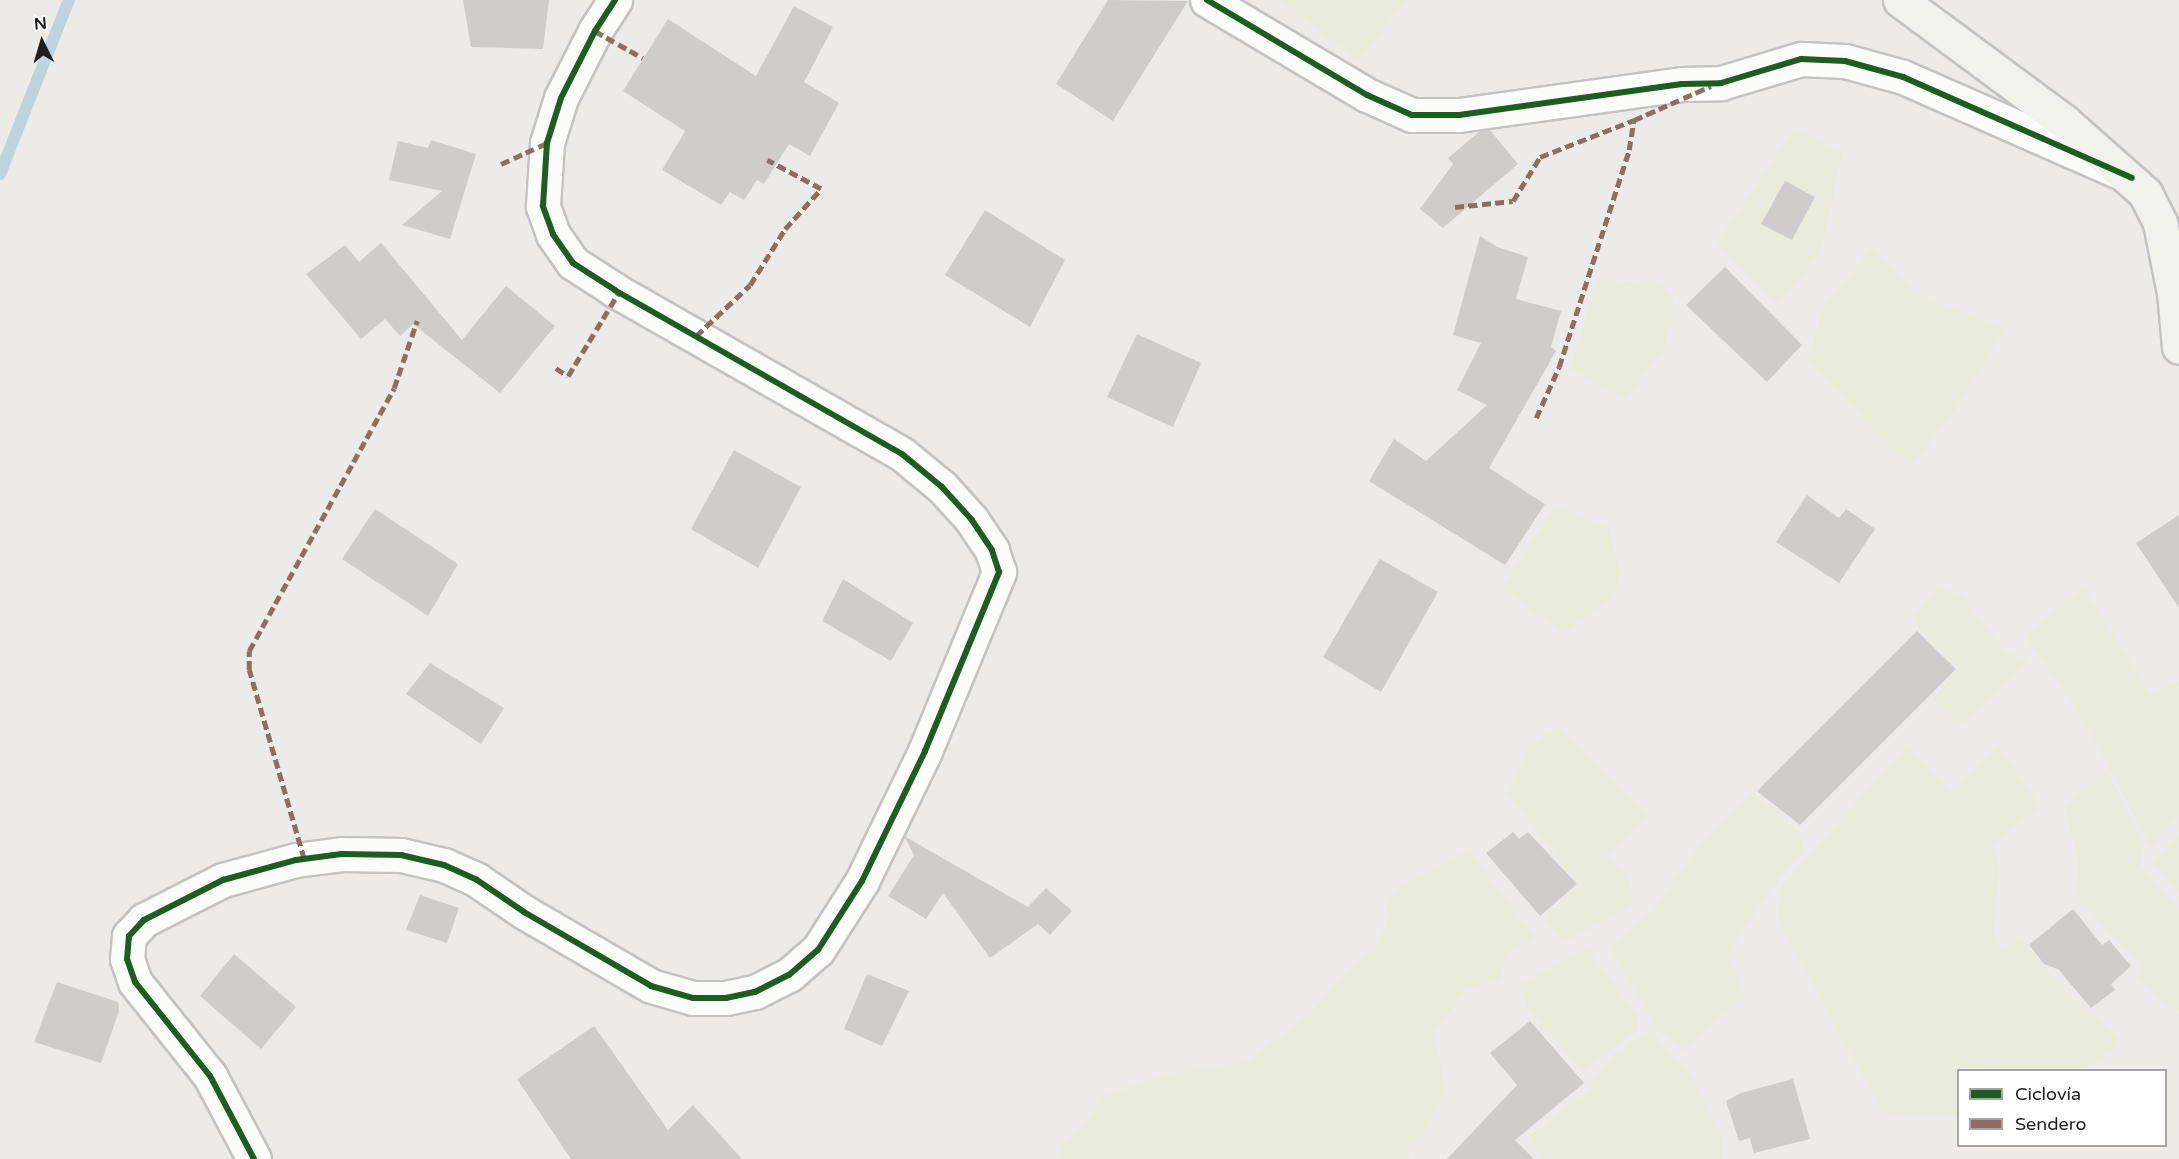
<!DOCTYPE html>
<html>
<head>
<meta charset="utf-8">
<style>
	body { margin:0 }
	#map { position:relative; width:2179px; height:1159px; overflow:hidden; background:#ecebe7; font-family:"Varela Round",sans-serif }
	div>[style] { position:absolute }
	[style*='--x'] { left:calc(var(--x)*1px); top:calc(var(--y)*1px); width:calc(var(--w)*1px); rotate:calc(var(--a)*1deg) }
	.farmland>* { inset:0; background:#e9ebdc }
	.stream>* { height:12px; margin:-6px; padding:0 6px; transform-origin:6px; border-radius:6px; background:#bed4dc }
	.building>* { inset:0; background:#cfcdca }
	.roads { filter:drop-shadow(2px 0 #c3c3c1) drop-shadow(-2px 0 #c3c3c1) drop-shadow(0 2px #c3c3c1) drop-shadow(0 -2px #c3c3c1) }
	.minor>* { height:33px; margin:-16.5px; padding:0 16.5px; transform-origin:16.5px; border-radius:16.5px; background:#fcfcfb }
	.secondary>* { height:33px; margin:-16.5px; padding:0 16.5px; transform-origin:16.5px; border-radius:16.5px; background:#f1f2eb }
	.quiet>* { height:4.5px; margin-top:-2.25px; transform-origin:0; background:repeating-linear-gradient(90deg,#8d6e63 0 9px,transparent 0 13.5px) }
	.cycleway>* { height:6px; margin:-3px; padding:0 3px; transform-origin:3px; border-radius:3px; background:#1b5e20 }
	span { translate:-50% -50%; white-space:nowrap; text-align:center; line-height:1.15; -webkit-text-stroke:4.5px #fff; paint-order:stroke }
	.legend { position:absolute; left:1957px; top:1069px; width:210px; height:78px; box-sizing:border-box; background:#fff; border:2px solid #a5a5a5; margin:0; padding:8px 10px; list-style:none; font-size:18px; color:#1e1e1e }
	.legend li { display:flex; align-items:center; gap:12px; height:30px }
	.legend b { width:30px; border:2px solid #a5a5a5 }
	.north { position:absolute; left:12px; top:12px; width:60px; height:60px; -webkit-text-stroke:4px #fff; paint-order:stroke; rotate:355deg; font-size:16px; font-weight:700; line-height:24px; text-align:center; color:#1e1e1e }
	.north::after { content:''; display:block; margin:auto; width:21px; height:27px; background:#1e1e1e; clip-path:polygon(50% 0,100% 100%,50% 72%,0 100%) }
</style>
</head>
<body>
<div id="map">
	<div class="farmland">
		<div style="clip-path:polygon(1281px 0,1407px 0,1358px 61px)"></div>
		<div style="clip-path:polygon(1796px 128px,1842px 154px,1821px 252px,1778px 305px,1717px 243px)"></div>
		<div style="clip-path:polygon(1873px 249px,1925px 306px,1933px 301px,2005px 329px,1956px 408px,1911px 467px,1807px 361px,1825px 304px)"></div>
		<div style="clip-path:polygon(1597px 278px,1621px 283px,1651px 280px,1662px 284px,1673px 297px,1672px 321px,1664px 348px,1625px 400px,1571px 369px)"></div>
		<div style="clip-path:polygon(1556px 505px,1608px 528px,1621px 573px,1611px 599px,1562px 633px,1503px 587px)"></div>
		<div style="clip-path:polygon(1939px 587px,1963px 597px,2005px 651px,2028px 662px,1988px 703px,1961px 724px,1934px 699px,1959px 668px,1918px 627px,1914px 616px)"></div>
		<div style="clip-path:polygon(2084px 588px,2151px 694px,2179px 682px,2179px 815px,2151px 846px,2077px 709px,2025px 636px)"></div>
		<div style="clip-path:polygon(1559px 727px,1649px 814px,1605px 856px,1626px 875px,1634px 896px,1627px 909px,1563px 942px,1545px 917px,1580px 887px,1508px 793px,1529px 747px)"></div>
		<div style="clip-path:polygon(1908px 745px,1953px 795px,1999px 747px,2040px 806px,1991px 845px,1999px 860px,1999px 876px,1993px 935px,2002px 950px,2022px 938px,2044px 968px,2089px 1014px,2119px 1037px,2114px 1050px,2085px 1070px,1958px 1070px,1958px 1117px,1891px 1115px,1882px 1111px,1777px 919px,1781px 887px)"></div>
		<div style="clip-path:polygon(2107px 770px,2144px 846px,2140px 865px,2179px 912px,2179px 1010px,2165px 1007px,2140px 977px,2140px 964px,2076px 895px,2079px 862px,2065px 809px)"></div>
		<div style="clip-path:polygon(1753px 792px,1799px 833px,1804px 851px,1770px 890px,1727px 956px,1746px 995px,1684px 1051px,1658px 1030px,1610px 948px,1651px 913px,1697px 849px)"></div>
		<div style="clip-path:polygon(2179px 835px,2179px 892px,2154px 862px)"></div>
		<div style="clip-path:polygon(1468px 851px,1535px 937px,1509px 952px,1499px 980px,1467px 989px,1434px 1031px,1445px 1090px,1427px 1128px,1408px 1148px,1409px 1159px,1056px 1159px,1064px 1142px,1083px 1128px,1105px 1096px,1165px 1075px,1249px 1061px,1311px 1014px,1341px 977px,1376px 949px,1389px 917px,1385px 900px,1397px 888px)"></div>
		<div style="clip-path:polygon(1587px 948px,1636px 1014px,1639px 1029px,1582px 1073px,1528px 1008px,1520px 985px)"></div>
		<div style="clip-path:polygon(1650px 1030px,1693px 1077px,1723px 1140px,1723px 1159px,1542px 1159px,1530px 1136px,1587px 1092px,1615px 1053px)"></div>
	</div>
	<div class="stream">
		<div style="--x:0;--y:174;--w:187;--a:-68.4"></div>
	</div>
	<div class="building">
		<div style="clip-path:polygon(463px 0,549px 0,543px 49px,471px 47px)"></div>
		<div style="clip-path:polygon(1108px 0,1188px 1px,1113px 121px,1056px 84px)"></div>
		<div style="clip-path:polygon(794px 6px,833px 27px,804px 82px,839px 103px,810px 156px,789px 144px,764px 184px,757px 180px,744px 200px,730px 192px,721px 205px,662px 170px,685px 131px,623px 91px,668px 19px,756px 76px)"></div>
		<div style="clip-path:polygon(1490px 130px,1518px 164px,1443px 228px,1420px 209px,1453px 164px,1448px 158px,1480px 131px)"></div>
		<div style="clip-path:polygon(431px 140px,476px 154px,450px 239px,402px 225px,442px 191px,389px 180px,398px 141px,428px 148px)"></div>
		<div style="clip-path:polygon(1785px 181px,1815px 197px,1792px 240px,1761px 224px)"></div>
		<div style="clip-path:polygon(985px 210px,1065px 260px,1030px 327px,945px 275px)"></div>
		<div style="clip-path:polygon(1480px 236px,1497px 247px,1528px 257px,1516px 299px,1561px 311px,1551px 347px,1556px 351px,1489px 468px,1545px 504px,1505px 565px,1369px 481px,1394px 439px,1426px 461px,1487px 405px,1457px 390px,1481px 343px,1453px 335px)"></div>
		<div style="clip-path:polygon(381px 243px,462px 340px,506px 286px,555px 326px,500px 393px,413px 324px,400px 336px,385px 319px,361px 339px,306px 274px,345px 245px,359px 262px)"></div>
		<div style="clip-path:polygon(1725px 267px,1802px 345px,1767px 382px,1686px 305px)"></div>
		<div style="clip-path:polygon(1137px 334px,1201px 363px,1173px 427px,1107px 397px)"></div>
		<div style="clip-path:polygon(734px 450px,801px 487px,758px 568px,691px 529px)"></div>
		<div style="clip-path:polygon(1807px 495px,1839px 518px,1846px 509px,1875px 529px,1839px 583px,1776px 542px)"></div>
		<div style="clip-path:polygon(375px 509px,458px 564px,428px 616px,342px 559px)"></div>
		<div style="clip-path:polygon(2179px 515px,2179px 608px,2136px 543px)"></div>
		<div style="clip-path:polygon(1380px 559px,1438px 592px,1381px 692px,1323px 657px)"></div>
		<div style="clip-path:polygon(843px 579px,913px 623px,891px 661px,822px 621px)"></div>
		<div style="clip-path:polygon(1917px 631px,1956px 669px,1800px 825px,1757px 791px)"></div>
		<div style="clip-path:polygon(430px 663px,504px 708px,481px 744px,406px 694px)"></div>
		<div style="clip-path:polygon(1513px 832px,1519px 839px,1528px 832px,1577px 884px,1540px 916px,1486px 853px)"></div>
		<div style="clip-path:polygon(904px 836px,1028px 907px,1046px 888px,1072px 911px,1050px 935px,1038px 924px,990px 958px,943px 893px,926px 919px,888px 896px,914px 855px)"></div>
		<div style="clip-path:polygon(420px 895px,459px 908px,447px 943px,406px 930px)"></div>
		<div style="clip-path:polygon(2073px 909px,2102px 945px,2109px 940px,2131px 966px,2111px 984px,2115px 990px,2091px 1008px,2058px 969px,2044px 964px,2029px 945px)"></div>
		<div style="clip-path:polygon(234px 954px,296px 1007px,261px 1049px,200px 996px)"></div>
		<div style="clip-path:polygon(867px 974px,909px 991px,882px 1046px,844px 1029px)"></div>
		<div style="clip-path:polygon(57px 982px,118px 1002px,119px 1011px,101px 1063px,34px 1042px)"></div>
		<div style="clip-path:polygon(1530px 1021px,1584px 1083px,1515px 1140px,1534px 1159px,1447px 1159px,1517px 1085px,1490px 1053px)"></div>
		<div style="clip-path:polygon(594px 1026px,668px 1130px,693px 1105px,742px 1159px,571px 1159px,517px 1079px)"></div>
		<div style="clip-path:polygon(1793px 1079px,1810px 1139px,1754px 1153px,1750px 1138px,1739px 1141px,1726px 1101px,1741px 1093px)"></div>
	</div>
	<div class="roads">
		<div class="minor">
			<div style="--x:1207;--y:0;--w:186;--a:30.7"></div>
			<div style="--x:1367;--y:95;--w:49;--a:24"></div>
			<div style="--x:1412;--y:115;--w:47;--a:0"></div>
			<div style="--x:1459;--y:115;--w:225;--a:-7.9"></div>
			<div style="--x:1682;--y:84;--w:39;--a:-1"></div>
			<div style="--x:1721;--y:83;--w:84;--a:-16.7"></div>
			<div style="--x:1801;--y:59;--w:44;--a:2.6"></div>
			<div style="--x:1845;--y:61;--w:60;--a:15.4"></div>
			<div style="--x:1903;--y:77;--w:234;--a:23.7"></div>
			<div style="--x:254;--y:1159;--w:94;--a:-117.9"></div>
			<div style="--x:210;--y:1076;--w:120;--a:-128.6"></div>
			<div style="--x:135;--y:982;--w:24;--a:-109"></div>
			<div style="--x:127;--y:959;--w:23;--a:-85"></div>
			<div style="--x:129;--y:936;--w:22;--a:-47"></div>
			<div style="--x:144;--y:920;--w:89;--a:-26.9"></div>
			<div style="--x:223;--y:880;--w:76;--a:-15.3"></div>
			<div style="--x:296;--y:860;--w:46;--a:-7.4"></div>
			<div style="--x:342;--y:854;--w:59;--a:1"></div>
			<div style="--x:401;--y:855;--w:44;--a:13.1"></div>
			<div style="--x:444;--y:865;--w:36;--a:24"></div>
			<div style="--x:477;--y:880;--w:57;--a:34.2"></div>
			<div style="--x:524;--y:912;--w:147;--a:30.2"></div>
			<div style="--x:651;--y:986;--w:44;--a:15.9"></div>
			<div style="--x:693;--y:998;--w:33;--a:0"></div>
			<div style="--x:726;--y:998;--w:30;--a:-12"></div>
			<div style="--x:755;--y:992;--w:38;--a:-27"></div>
			<div style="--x:789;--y:975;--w:38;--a:-41"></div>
			<div style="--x:818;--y:950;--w:82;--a:-57.5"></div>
			<div style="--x:862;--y:881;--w:144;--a:-64.1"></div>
			<div style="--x:925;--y:751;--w:194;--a:-67.5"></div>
			<div style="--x:999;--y:572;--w:23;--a:-108"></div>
			<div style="--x:992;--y:550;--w:36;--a:-124"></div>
			<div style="--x:972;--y:520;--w:45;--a:-132.3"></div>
			<div style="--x:942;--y:487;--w:52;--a:-140.5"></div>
			<div style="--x:902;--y:454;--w:331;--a:-150.3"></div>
			<div style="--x:615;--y:290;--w:50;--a:-147.3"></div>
			<div style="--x:573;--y:263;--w:35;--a:-125"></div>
			<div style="--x:553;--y:234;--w:30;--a:-110"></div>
			<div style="--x:543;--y:206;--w:63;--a:-86.4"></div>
			<div style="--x:547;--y:143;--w:47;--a:-72.7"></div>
			<div style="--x:561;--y:98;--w:75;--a:-63.1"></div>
			<div style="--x:595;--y:31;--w:37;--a:-57"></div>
		</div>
		<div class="secondary">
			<div style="--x:1900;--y:0;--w:207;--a:36.5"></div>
			<div style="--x:2066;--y:123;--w:106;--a:41.5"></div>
			<div style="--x:2145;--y:193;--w:34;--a:63"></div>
			<div style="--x:2160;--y:223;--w:71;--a:78.7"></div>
			<div style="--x:2174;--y:293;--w:54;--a:84.7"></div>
		</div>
	</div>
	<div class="quiet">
		<div style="--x:595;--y:31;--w:55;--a:29.4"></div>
		<div style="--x:501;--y:164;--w:51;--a:-24.5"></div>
		<div style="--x:1455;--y:207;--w:58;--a:-5.9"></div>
		<div style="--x:1513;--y:201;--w:52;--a:-58.5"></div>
		<div style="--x:1540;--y:157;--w:101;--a:-21.5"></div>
		<div style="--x:696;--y:336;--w:74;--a:-43.4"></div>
		<div style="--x:750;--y:285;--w:66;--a:-58"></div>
		<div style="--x:785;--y:229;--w:54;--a:-48"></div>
		<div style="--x:821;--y:189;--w:61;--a:-151.8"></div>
		<div style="--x:556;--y:368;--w:14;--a:34"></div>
		<div style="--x:568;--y:376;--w:98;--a:-58.7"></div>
		<div style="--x:1536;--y:418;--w:56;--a:-65.7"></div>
		<div style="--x:1559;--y:367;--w:228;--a:-72.1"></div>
		<div style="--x:1629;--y:150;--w:30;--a:-81"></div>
		<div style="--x:1634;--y:120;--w:84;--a:-23.8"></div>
		<div style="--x:304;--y:859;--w:197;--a:-106.2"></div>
		<div style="--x:249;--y:670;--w:19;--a:-90"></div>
		<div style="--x:249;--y:651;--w:300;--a:-61.1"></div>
		<div style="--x:394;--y:388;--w:71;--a:-71.1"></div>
	</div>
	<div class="cycleway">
		<div style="--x:1207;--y:0;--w:186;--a:30.7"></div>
		<div style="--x:1367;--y:95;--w:49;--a:24"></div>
		<div style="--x:1412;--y:115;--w:47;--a:0"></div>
		<div style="--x:1459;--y:115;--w:225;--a:-7.9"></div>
		<div style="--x:1682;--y:84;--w:39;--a:-1"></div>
		<div style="--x:1721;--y:83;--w:84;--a:-16.7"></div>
		<div style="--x:1801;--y:59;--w:44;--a:2.6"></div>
		<div style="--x:1845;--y:61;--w:60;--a:15.4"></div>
		<div style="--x:1903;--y:77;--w:250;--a:23.8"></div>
		<div style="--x:254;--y:1159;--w:94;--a:-117.9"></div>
		<div style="--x:210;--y:1076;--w:120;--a:-128.6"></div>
		<div style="--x:135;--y:982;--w:24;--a:-109"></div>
		<div style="--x:127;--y:959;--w:23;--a:-85"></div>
		<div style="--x:129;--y:936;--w:22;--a:-47"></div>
		<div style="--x:144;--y:920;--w:89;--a:-26.9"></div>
		<div style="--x:223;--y:880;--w:76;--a:-15.3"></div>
		<div style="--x:296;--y:860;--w:46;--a:-7.4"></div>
		<div style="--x:342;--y:854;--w:59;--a:1"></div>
		<div style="--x:401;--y:855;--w:44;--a:13.1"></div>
		<div style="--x:444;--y:865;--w:36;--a:24"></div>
		<div style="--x:477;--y:880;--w:57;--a:34.2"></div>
		<div style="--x:524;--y:912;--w:147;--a:30.2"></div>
		<div style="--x:651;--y:986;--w:44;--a:15.9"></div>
		<div style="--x:693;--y:998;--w:33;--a:0"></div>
		<div style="--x:726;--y:998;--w:30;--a:-12"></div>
		<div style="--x:755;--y:992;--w:38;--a:-27"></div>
		<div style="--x:789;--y:975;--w:38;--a:-41"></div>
		<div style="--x:818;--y:950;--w:82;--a:-57.5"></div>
		<div style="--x:862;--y:881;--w:144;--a:-64.1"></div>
		<div style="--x:925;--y:751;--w:194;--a:-67.5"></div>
		<div style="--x:999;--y:572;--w:23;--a:-108"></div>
		<div style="--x:992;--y:550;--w:36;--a:-124"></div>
		<div style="--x:972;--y:520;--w:45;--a:-132.3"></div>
		<div style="--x:942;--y:487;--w:52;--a:-140.5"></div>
		<div style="--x:902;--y:454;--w:331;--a:-150.3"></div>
		<div style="--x:615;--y:290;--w:50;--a:-147.3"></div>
		<div style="--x:573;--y:263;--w:35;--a:-125"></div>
		<div style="--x:553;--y:234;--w:30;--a:-110"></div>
		<div style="--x:543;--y:206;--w:63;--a:-86.4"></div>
		<div style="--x:547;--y:143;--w:47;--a:-72.7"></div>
		<div style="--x:561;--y:98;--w:75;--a:-63.1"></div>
		<div style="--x:595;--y:31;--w:37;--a:-57"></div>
	</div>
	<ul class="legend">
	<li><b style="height:8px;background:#1b5e20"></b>Ciclovía</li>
	<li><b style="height:8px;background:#8d6e63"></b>Sendero</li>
	</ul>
	<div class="north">N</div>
</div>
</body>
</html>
